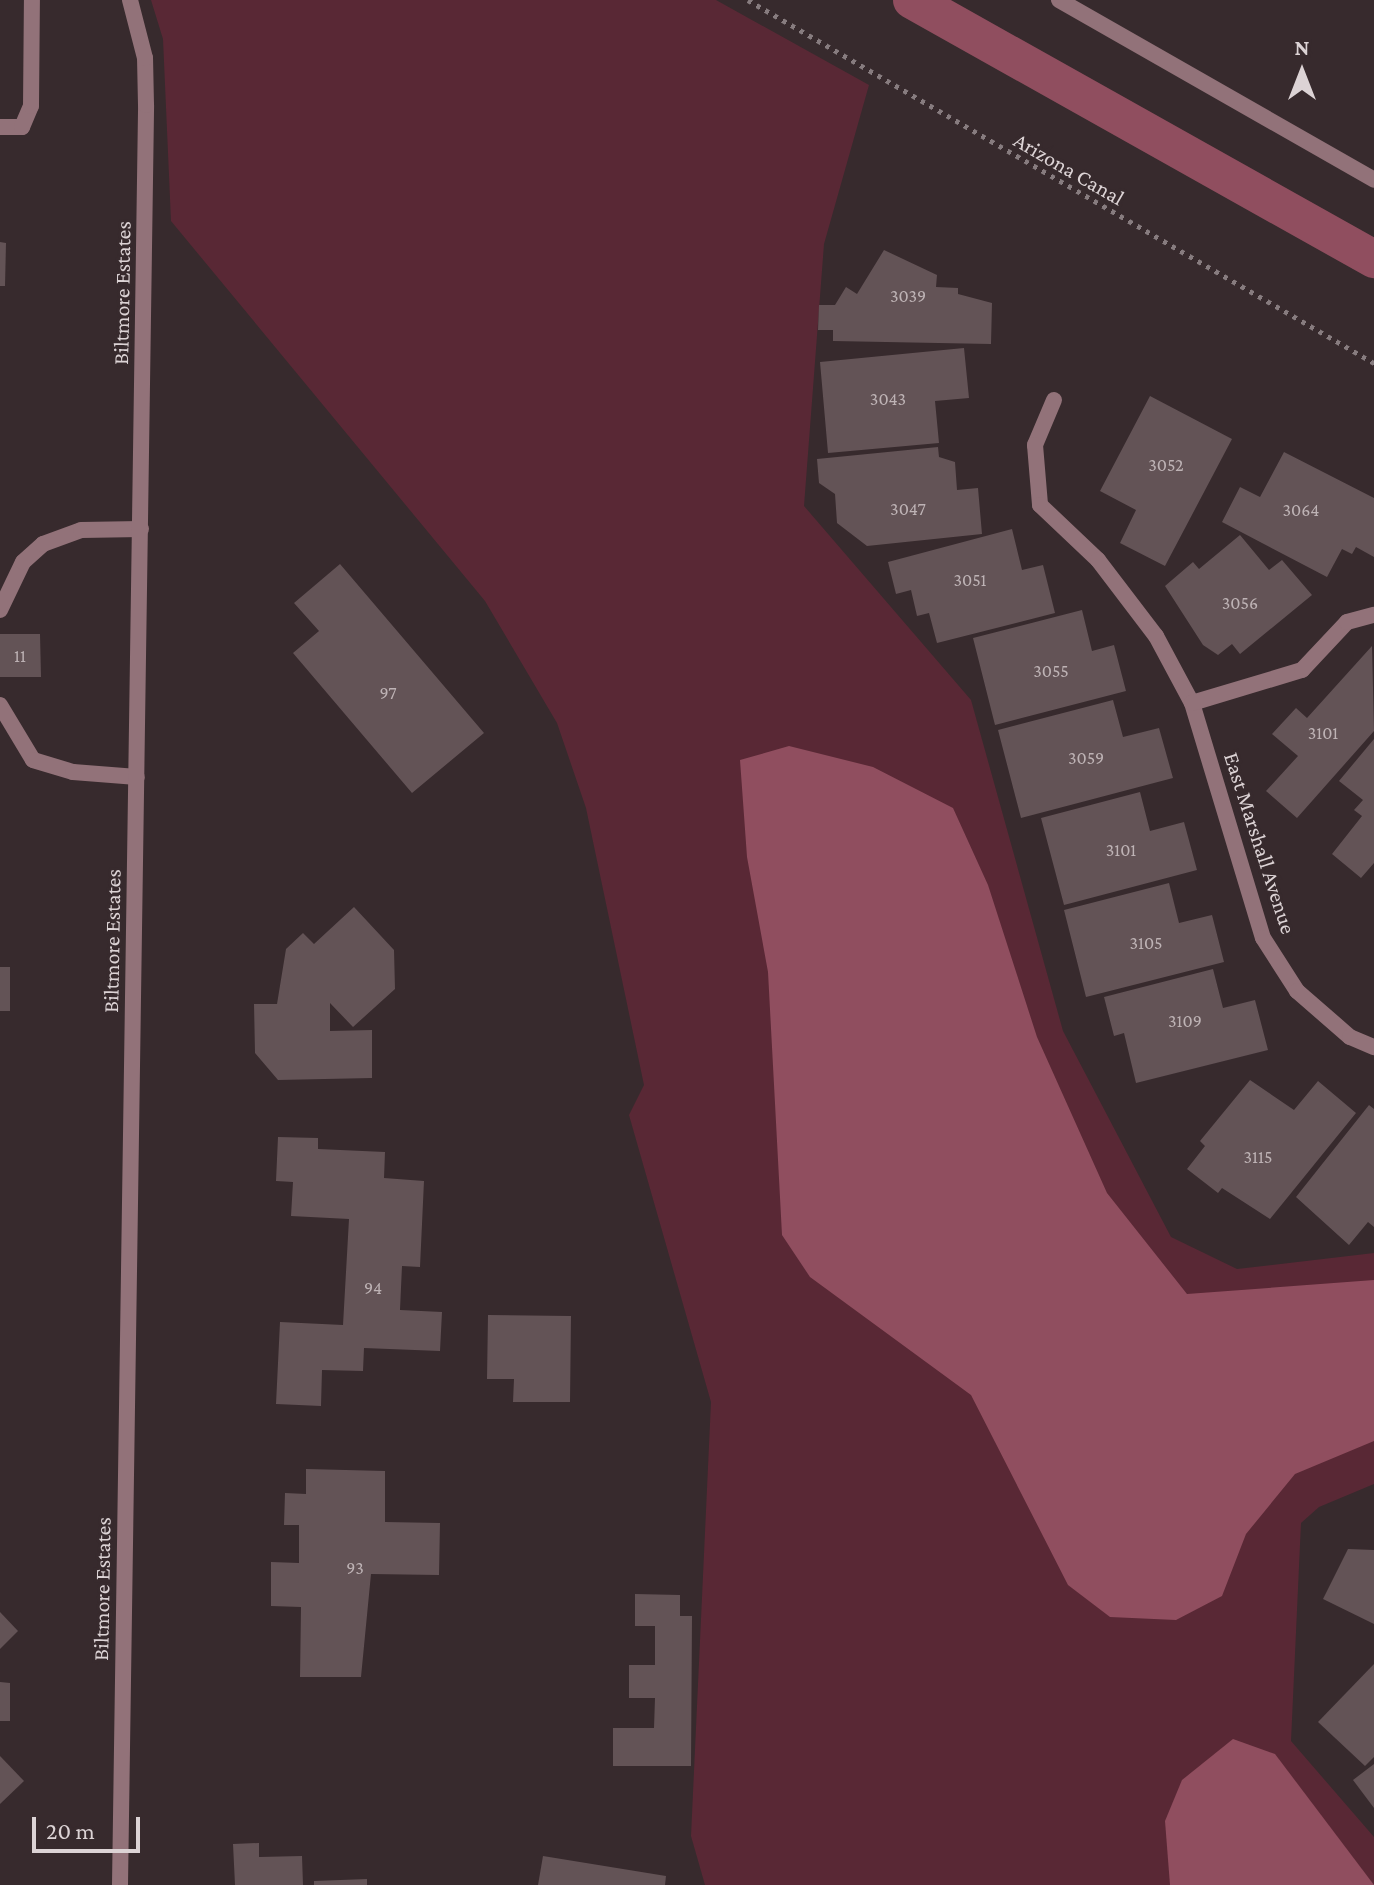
<!DOCTYPE html>
<html>
<head>
<meta charset="utf-8">
<style>
	body { margin:0 }
	#map { position:relative; width:1374px; height:1885px; overflow:hidden; background:#372a2d; font-family:"Crimson Pro",serif }
	div>[style] { position:absolute }
	[style*='--x'] { left:calc(var(--x)*1px); top:calc(var(--y)*1px); width:calc(var(--w)*1px); rotate:calc(var(--a)*1deg) }
	.green>* { inset:0; background:#592835 }
	.water>* { inset:0; background:#904e5f }
	.canal>* { height:38px; margin:-19px; padding:0 19px; transform-origin:19px; border-radius:19px; background:#904e5f }
	.building>* { inset:0; background:#635356 }
	.path>* { height:5px; margin-top:-2.5px; transform-origin:0; background:repeating-linear-gradient(90deg,#877c7f 0 4px,transparent 0 10px) }
	.service>* { height:16px; margin:-8px; padding:0 8px; transform-origin:8px; border-radius:8px; background:#927279 }
	.minor>* { height:16px; margin:-8px; padding:0 8px; transform-origin:8px; border-radius:8px; background:#927279 }
	span { translate:-50% -50%; white-space:nowrap; text-align:center; line-height:1.15; -webkit-text-stroke:6px #372a2d; paint-order:stroke }
	.number-label { font-size:18px; color:#beb3b5 }
	.number-label span { -webkit-text-stroke-width:0 }
	.street-label { font-size:22px; color:#dcd3d5 }
	.north { position:absolute; left:1262px; top:32px; width:80px; height:80px; -webkit-text-stroke:6px #372a2d; paint-order:stroke; rotate:0deg; font-size:22px; font-weight:700; line-height:32px; text-align:center; color:#dcd3d5 }
	.north::after { content:''; display:block; margin:auto; width:28px; height:36px; background:#dcd3d5; clip-path:polygon(50% 0,100% 100%,50% 72%,0 100%) }
	.scale { position:absolute; left:32px; top:1817px; width:108px; height:36px; box-sizing:border-box; border:4px solid #dcd3d5; border-top:0; padding-left:10px; font-size:24px; line-height:28px; white-space:nowrap; color:#dcd3d5; -webkit-text-stroke:6px #372a2d; paint-order:stroke }
</style>
</head>
<body>
<div id="map">
	<div class="green">
		<div style="clip-path:polygon(151px 0,716px 0,869px 85px,824px 244px,804px 506px,971px 700px,1063px 1031px,1171px 1237px,1237px 1269px,1374px 1253px,1374px 1484px,1319px 1507px,1301px 1523px,1291px 1741px,1374px 1837px,1374px 1885px,705px 1885px,691px 1836px,711px 1402px,629px 1115px,644px 1085px,586px 808px,557px 723px,485px 601px,171px 221px,163px 39px)"></div>
	</div>
	<div class="water">
		<div style="clip-path:polygon(789px 746px,873px 767px,953px 808px,988px 885px,1037px 1037px,1107px 1193px,1187px 1294px,1374px 1280px,1374px 1441px,1295px 1474px,1246px 1534px,1222px 1596px,1176px 1620px,1110px 1617px,1068px 1585px,971px 1395px,810px 1277px,782px 1235px,768px 972px,747px 857px,740px 760px)"></div>
		<div style="clip-path:polygon(1233px 1739px,1275px 1754px,1374px 1885px,1170px 1885px,1165px 1821px,1182px 1780px)"></div>
	</div>
	<div class="canal">
		<div style="--x:912;--y:0;--w:530;--a:29.28"></div>
	</div>
	<div class="building">
		<div style="clip-path:polygon(0 242px,6px 243px,5px 286px,0 286px)"></div>
		<div style="clip-path:polygon(884px 250px,937px 275px,936px 287px,958px 288px,958px 294px,992px 303px,991px 344px,833px 341px,833px 330px,818px 330px,819px 305px,835px 305px,846px 287px,857px 294px)"></div>
		<div style="clip-path:polygon(964px 348px,969px 398px,935px 401px,939px 443px,828px 453px,820px 362px)"></div>
		<div style="clip-path:polygon(1150px 396px,1232px 439px,1165px 566px,1120px 543px,1136px 510px,1100px 491px)"></div>
		<div style="clip-path:polygon(938px 447px,939px 457px,955px 462px,957px 490px,978px 488px,982px 534px,867px 546px,837px 523px,835px 494px,819px 483px,817px 459px)"></div>
		<div style="clip-path:polygon(1284px 452px,1374px 498px,1374px 557px,1356px 547px,1352px 554px,1342px 549px,1327px 577px,1222px 522px,1240px 487px,1260px 497px)"></div>
		<div style="clip-path:polygon(1012px 529px,1022px 570px,1043px 565px,1055px 613px,937px 643px,929px 613px,917px 616px,911px 590px,896px 594px,888px 562px)"></div>
		<div style="clip-path:polygon(1240px 535px,1269px 570px,1282px 560px,1312px 595px,1240px 654px,1232px 644px,1218px 655px,1203px 645px,1165px 586px,1193px 562px,1199px 569px)"></div>
		<div style="clip-path:polygon(340px 564px,484px 733px,412px 793px,293px 653px,319px 631px,294px 603px)"></div>
		<div style="clip-path:polygon(1082px 610px,1092px 651px,1114px 645px,1126px 691px,995px 725px,973px 638px)"></div>
		<div style="clip-path:polygon(0 634px,40px 634px,41px 677px,0 677px)"></div>
		<div style="clip-path:polygon(1372px 646px,1374px 731px,1297px 818px,1266px 791px,1298px 756px,1272px 734px,1296px 708px,1307px 718px)"></div>
		<div style="clip-path:polygon(1113px 700px,1123px 737px,1159px 728px,1173px 778px,1021px 818px,998px 730px)"></div>
		<div style="clip-path:polygon(1374px 739px,1374px 863px,1361px 878px,1332px 854px,1362px 816px,1354px 810px,1363px 800px,1339px 781px)"></div>
		<div style="clip-path:polygon(1140px 792px,1150px 831px,1184px 822px,1197px 870px,1064px 905px,1041px 818px)"></div>
		<div style="clip-path:polygon(1169px 883px,1179px 923px,1212px 915px,1224px 962px,1086px 997px,1064px 910px)"></div>
		<div style="clip-path:polygon(354px 907px,394px 950px,395px 989px,353px 1027px,330px 1003px,330px 1031px,372px 1030px,372px 1078px,278px 1080px,255px 1053px,254px 1004px,277px 1004px,286px 949px,303px 933px,314px 944px)"></div>
		<div style="clip-path:polygon(0 967px,10px 967px,10px 1011px,0 1011px)"></div>
		<div style="clip-path:polygon(1213px 969px,1223px 1008px,1255px 1000px,1268px 1050px,1136px 1083px,1124px 1033px,1114px 1036px,1104px 997px)"></div>
		<div style="clip-path:polygon(1250px 1080px,1294px 1110px,1318px 1081px,1356px 1113px,1270px 1219px,1222px 1188px,1218px 1193px,1187px 1169px,1205px 1146px,1200px 1141px)"></div>
		<div style="clip-path:polygon(1369px 1105px,1374px 1109px,1374px 1227px,1368px 1222px,1349px 1245px,1296px 1197px)"></div>
		<div style="clip-path:polygon(278px 1137px,318px 1138px,318px 1149px,385px 1152px,384px 1178px,424px 1181px,420px 1267px,402px 1266px,400px 1310px,442px 1312px,440px 1351px,364px 1348px,363px 1371px,322px 1370px,321px 1406px,276px 1404px,280px 1322px,343px 1325px,349px 1219px,291px 1216px,293px 1182px,276px 1181px)"></div>
		<div style="clip-path:polygon(488px 1315px,571px 1316px,570px 1402px,513px 1402px,514px 1379px,487px 1379px)"></div>
		<div style="clip-path:polygon(306px 1469px,385px 1471px,385px 1522px,440px 1523px,439px 1575px,371px 1574px,361px 1677px,300px 1677px,301px 1607px,271px 1606px,271px 1562px,299px 1563px,299px 1525px,284px 1525px,285px 1493px,306px 1494px)"></div>
		<div style="clip-path:polygon(1348px 1549px,1374px 1550px,1374px 1624px,1323px 1599px)"></div>
		<div style="clip-path:polygon(635px 1594px,680px 1595px,680px 1616px,692px 1616px,691px 1766px,613px 1766px,613px 1728px,654px 1728px,655px 1698px,629px 1698px,629px 1665px,655px 1665px,655px 1626px,635px 1626px)"></div>
		<div style="clip-path:polygon(0 1612px,18px 1631px,0 1649px)"></div>
		<div style="clip-path:polygon(1374px 1664px,1374px 1757px,1365px 1766px,1318px 1722px)"></div>
		<div style="clip-path:polygon(0 1682px,10px 1683px,10px 1721px,0 1721px)"></div>
		<div style="clip-path:polygon(0 1756px,24px 1781px,0 1804px)"></div>
		<div style="clip-path:polygon(1374px 1764px,1374px 1808px,1353px 1780px)"></div>
		<div style="clip-path:polygon(259px 1843px,259px 1857px,302px 1856px,303px 1885px,235px 1885px,233px 1844px)"></div>
		<div style="clip-path:polygon(543px 1856px,666px 1876px,665px 1885px,538px 1885px)"></div>
		<div style="clip-path:polygon(367px 1879px,367px 1885px,314px 1885px,314px 1881px)"></div>
	</div>
	<div class="path">
		<div style="--x:748;--y:0;--w:724;--a:30.11"></div>
	</div>
	<div class="service">
		<div style="--x:1059;--y:0;--w:363;--a:29.7"></div>
		<div style="--x:0;--y:127;--w:22;--a:0"></div>
		<div style="--x:22;--y:127;--w:23;--a:-67"></div>
		<div style="--x:31;--y:106;--w:106;--a:-89.5"></div>
		<div style="--x:0;--y:610;--w:53;--a:-64.4"></div>
		<div style="--x:23;--y:562;--w:27;--a:-42"></div>
		<div style="--x:43;--y:544;--w:40;--a:-20.2"></div>
		<div style="--x:81;--y:530;--w:60;--a:-1"></div>
		<div style="--x:0;--y:705;--w:64;--a:59"></div>
		<div style="--x:33;--y:760;--w:42;--a:16.7"></div>
		<div style="--x:73;--y:772;--w:64;--a:4.5"></div>
	</div>
	<div class="minor">
		<div style="--x:1054;--y:400;--w:49;--a:112.9"></div>
		<div style="--x:1035;--y:445;--w:60;--a:85.2"></div>
		<div style="--x:1040;--y:505;--w:80;--a:43.5"></div>
		<div style="--x:1098;--y:560;--w:96;--a:52.7"></div>
		<div style="--x:1156;--y:636;--w:76;--a:61.8"></div>
		<div style="--x:1192;--y:703;--w:245;--a:73.2"></div>
		<div style="--x:1263;--y:938;--w:63;--a:57.3"></div>
		<div style="--x:1297;--y:991;--w:70;--a:41"></div>
		<div style="--x:1350;--y:1037;--w:26;--a:23"></div>
		<div style="--x:1192;--y:703;--w:115;--a:-16.7"></div>
		<div style="--x:1302;--y:670;--w:66;--a:-46.8"></div>
		<div style="--x:1347;--y:622;--w:28;--a:-15"></div>
		<div style="--x:120;--y:1885;--w:1780;--a:-89.16"></div>
		<div style="--x:146;--y:105;--w:47;--a:-91.2"></div>
		<div style="--x:145;--y:58;--w:60;--a:-104.5"></div>
	</div>
	<div class="number-label">
		<span style="left:908px;top:296px">3039</span>
		<span style="left:888px;top:399px">3043</span>
		<span style="left:1166px;top:465px">3052</span>
		<span style="left:908px;top:509px">3047</span>
		<span style="left:1301px;top:510px">3064</span>
		<span style="left:970px;top:580px">3051</span>
		<span style="left:1240px;top:603px">3056</span>
		<span style="left:20px;top:656px">11</span>
		<span style="left:1051px;top:671px">3055</span>
		<span style="left:388px;top:693px">97</span>
		<span style="left:1323px;top:733px">3101</span>
		<span style="left:1086px;top:758px">3059</span>
		<span style="left:1121px;top:850px">3101</span>
		<span style="left:1146px;top:943px">3105</span>
		<span style="left:1185px;top:1021px">3109</span>
		<span style="left:1258px;top:1157px">3115</span>
		<span style="left:373px;top:1288px">94</span>
		<span style="left:355px;top:1568px">93</span>
	</div>
	<div class="street-label">
		<span style="left:1069px;top:169px;rotate:30deg">Arizona Canal</span>
		<span style="left:122px;top:293px;rotate:-89deg">Biltmore Estates</span>
		<span style="left:1260px;top:843px;rotate:72deg">East Marshall Avenue</span>
		<span style="left:112px;top:941px;rotate:-89deg">Biltmore Estates</span>
		<span style="left:102px;top:1589px;rotate:-89deg">Biltmore Estates</span>
	</div>
	<div class="north">N</div>
	<div class="scale">20 m</div>
</div>
</body>
</html>
